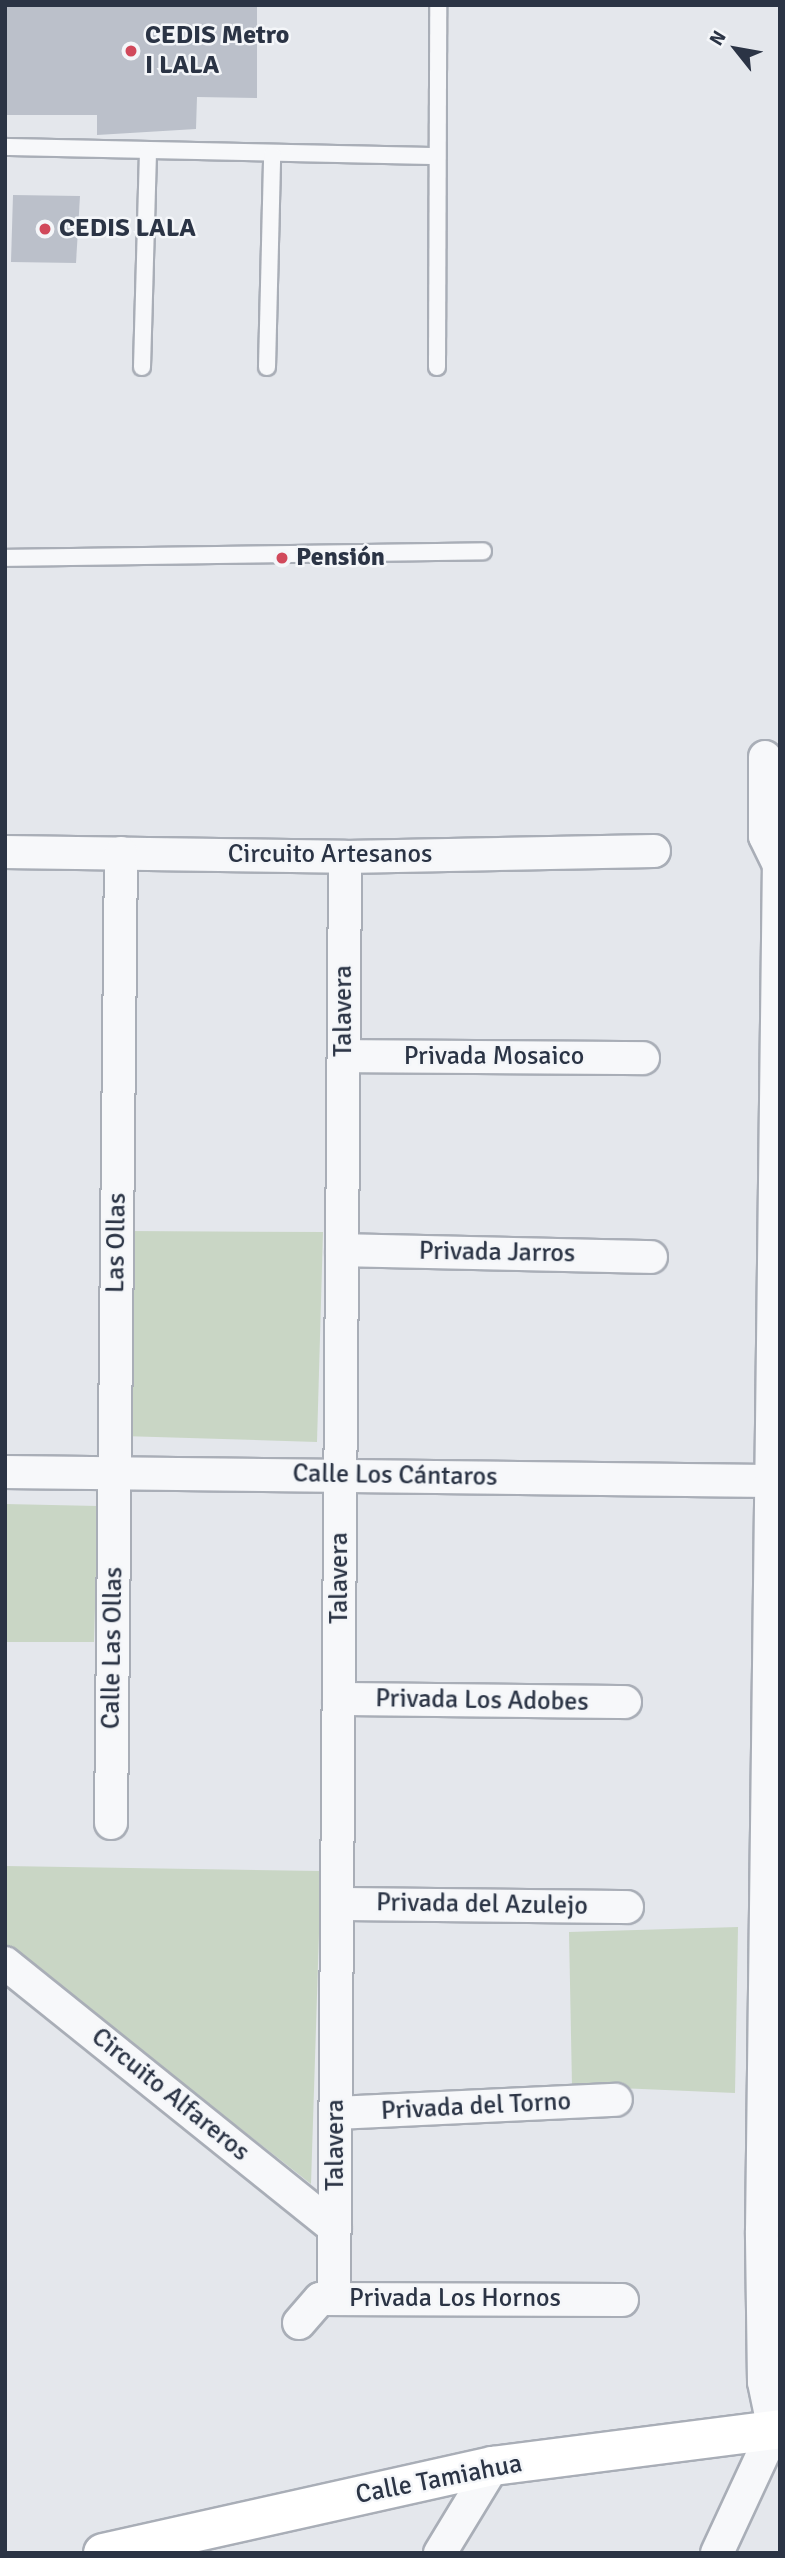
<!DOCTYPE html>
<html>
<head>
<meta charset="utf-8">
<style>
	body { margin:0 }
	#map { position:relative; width:785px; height:2558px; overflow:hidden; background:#e4e7ec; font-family:Signika,sans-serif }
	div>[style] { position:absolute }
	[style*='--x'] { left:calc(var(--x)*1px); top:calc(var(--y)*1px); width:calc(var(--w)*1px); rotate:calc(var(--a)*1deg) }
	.green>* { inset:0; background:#c9d6c5 }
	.building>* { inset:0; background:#bbc0ca }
	.roads { filter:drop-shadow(2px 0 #a9aeb7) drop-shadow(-2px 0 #a9aeb7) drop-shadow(0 2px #a9aeb7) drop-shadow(0 -2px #a9aeb7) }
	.lane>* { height:16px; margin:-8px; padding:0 8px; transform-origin:8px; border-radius:8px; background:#f7f8fa }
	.street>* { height:32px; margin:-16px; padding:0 16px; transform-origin:16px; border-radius:16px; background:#f7f8fa }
	.secondary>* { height:38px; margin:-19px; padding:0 19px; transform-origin:19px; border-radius:19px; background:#fff }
	.dots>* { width:19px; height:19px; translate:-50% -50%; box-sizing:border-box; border:4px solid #f4f6f9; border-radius:50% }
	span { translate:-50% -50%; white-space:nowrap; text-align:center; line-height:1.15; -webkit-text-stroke:5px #f4f6f9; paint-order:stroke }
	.poi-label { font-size:26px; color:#2b3445; font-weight:700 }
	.left { translate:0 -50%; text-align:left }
	.street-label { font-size:26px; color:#2b3445 }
	.frame { position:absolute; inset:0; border:7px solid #2b3445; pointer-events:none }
	.north { position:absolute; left:701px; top:14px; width:70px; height:70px; -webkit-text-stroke:5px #f4f6f9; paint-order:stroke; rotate:301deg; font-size:19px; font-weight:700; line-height:28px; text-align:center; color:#2b3445 }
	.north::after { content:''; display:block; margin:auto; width:24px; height:32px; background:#2b3445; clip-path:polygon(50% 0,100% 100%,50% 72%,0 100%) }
</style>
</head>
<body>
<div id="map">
	<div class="green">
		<div style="clip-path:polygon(127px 1231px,323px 1232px,317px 1442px,122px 1436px)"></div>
		<div style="clip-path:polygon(5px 1504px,98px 1506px,94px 1642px,5px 1642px)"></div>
		<div style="clip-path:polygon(5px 1866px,321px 1871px,311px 2184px,5px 1944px)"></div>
		<div style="clip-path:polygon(738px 1927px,735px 2093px,572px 2086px,569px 1932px)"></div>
	</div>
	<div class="building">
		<div style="clip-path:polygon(5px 5px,257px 5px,257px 98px,197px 97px,196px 129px,97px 135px,97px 115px,5px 115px)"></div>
		<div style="clip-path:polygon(13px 195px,80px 196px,76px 263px,11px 262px)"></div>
	</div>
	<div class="roads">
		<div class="lane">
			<div style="--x:5;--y:147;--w:430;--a:1.2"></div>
			<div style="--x:142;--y:367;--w:216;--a:-88.4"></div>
			<div style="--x:267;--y:367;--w:212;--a:-88.6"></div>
			<div style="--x:437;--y:367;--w:362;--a:-89.8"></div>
			<div style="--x:5;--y:558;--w:478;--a:-0.8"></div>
		</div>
		<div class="street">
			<div style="--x:5;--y:852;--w:340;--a:0.8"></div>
			<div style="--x:345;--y:857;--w:309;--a:-1.1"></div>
			<div style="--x:344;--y:1056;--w:299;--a:0.4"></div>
			<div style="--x:342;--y:1250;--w:309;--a:1.3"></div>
			<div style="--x:5;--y:1472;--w:764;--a:0.67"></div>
			<div style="--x:769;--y:1481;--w:16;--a:-45"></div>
			<div style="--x:339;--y:1699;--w:286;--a:0.6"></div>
			<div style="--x:111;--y:1823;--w:970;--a:-89.41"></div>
			<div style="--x:338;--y:1904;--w:289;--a:0.6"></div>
			<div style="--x:5;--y:1963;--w:423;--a:38.8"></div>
			<div style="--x:336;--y:2113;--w:280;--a:-2.7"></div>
			<div style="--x:334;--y:2299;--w:1442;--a:-89.56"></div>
			<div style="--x:299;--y:2323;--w:32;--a:-49"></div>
			<div style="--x:320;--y:2299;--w:302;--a:0.2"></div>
			<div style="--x:440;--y:2553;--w:102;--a:-58.7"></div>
			<div style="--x:717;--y:2553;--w:136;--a:-65.1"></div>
			<div style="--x:774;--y:2430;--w:49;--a:-101.8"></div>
			<div style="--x:764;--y:2382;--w:151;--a:-90.8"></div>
			<div style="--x:762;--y:2231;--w:1366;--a:-89.29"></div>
			<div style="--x:779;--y:865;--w:32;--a:-116"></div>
			<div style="--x:765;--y:836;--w:79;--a:-90"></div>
		</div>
		<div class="secondary">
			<div style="--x:103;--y:2553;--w:400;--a:-12.6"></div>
			<div style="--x:493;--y:2466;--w:289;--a:-7.3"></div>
		</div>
	</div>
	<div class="dots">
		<div style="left:131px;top:51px;background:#d1495b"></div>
		<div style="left:45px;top:229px;background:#d1495b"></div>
		<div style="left:282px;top:558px;background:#d1495b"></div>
	</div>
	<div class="poi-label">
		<span class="left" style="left:145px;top:51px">CEDIS Metro<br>I LALA</span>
		<span class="left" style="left:59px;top:229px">CEDIS LALA</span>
		<span class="left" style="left:296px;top:558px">Pensión</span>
	</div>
	<div class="street-label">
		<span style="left:330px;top:855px">Circuito Artesanos</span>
		<span style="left:344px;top:1011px;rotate:-90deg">Talavera</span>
		<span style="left:494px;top:1057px">Privada Mosaico</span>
		<span style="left:117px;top:1243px;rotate:-89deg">Las Ollas</span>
		<span style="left:497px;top:1253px;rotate:1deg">Privada Jarros</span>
		<span style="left:395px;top:1476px;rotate:1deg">Calle Los Cántaros</span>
		<span style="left:340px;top:1578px;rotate:-90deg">Talavera</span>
		<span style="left:113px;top:1648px;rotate:-89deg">Calle Las Ollas</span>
		<span style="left:482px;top:1701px;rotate:1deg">Privada Los Adobes</span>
		<span style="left:482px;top:1905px;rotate:1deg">Privada del Azulejo</span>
		<span style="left:170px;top:2095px;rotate:39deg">Circuito Alfareros</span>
		<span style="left:476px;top:2107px;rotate:-3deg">Privada del Torno</span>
		<span style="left:336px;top:2145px;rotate:-90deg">Talavera</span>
		<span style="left:455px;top:2299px">Privada Los Hornos</span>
		<span style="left:439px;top:2480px;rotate:-11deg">Calle Tamiahua</span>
	</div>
	<div class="frame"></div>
	<div class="north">N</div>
</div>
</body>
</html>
